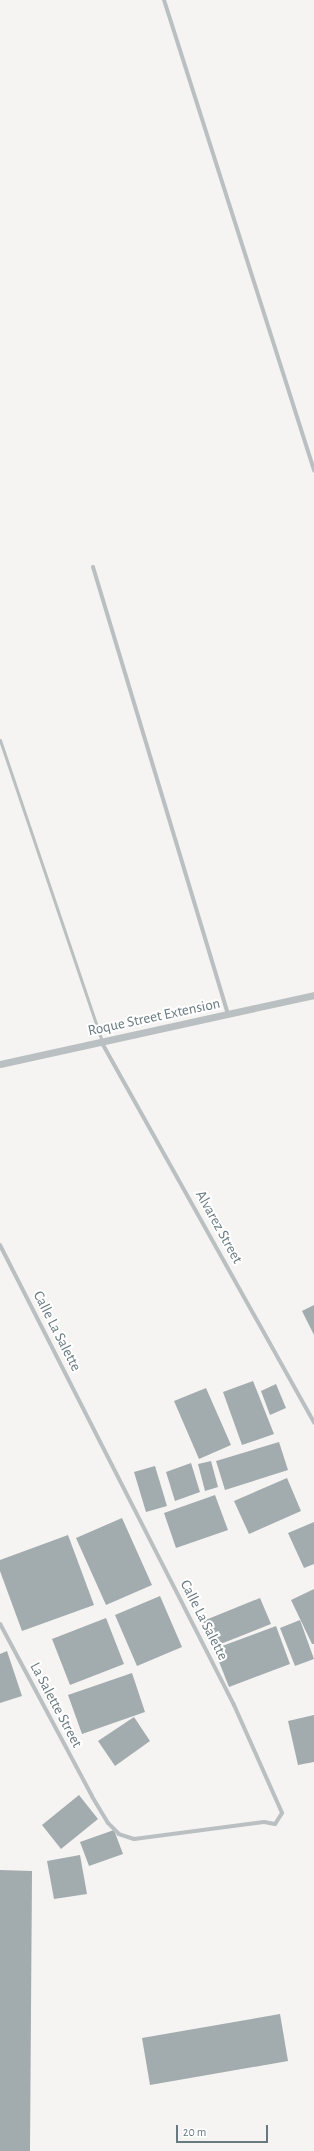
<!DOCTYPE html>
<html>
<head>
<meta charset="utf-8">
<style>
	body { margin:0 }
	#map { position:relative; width:314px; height:2151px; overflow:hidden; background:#f5f4f2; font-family:"Alegreya Sans",sans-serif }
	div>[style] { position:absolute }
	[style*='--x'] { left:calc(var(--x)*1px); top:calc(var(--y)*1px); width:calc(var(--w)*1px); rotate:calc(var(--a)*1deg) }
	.building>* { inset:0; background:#a2abae }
	.service>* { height:3px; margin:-1.5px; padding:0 1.5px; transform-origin:1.5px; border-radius:1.5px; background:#babfc1 }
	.minor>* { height:4px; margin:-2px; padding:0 2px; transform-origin:2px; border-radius:2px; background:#babfc1 }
	.tertiary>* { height:7px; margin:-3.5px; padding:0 3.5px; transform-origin:3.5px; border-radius:3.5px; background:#babfc1 }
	span { translate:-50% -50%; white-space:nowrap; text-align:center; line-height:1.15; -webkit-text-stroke:4px #fff; paint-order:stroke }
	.street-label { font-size:15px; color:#68797f }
	.scale { position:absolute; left:176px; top:2125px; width:92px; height:18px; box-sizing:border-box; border:2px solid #68797f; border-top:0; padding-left:5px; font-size:12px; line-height:14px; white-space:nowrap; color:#68797f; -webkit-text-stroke:3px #fff; paint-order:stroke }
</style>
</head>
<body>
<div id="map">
	<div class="building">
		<div style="clip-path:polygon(314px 1305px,314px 1335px,302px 1311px)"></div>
		<div style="clip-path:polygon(253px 1381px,274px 1434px,242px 1445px,223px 1392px)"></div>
		<div style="clip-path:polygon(276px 1384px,286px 1408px,270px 1415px,261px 1391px)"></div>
		<div style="clip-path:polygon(206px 1388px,231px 1445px,199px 1459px,174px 1401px)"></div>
		<div style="clip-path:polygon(279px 1442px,288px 1470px,225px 1490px,216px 1461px)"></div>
		<div style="clip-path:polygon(211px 1461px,218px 1487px,205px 1491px,198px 1464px)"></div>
		<div style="clip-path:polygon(191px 1463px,200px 1492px,175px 1501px,166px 1472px)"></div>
		<div style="clip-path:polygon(155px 1466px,167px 1506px,146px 1512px,134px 1472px)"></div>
		<div style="clip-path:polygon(287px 1478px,301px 1511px,249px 1534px,234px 1501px)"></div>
		<div style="clip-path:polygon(215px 1495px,228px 1530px,176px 1548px,164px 1513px)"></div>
		<div style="clip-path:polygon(122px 1518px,152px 1585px,106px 1605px,76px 1538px)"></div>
		<div style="clip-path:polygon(314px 1522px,314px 1564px,304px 1568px,288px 1533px)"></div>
		<div style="clip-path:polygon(68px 1535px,94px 1605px,22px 1631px,0 1571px,0 1560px)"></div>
		<div style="clip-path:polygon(314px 1589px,314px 1644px,312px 1644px,291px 1600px)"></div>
		<div style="clip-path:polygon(160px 1596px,182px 1647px,137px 1666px,115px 1615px)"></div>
		<div style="clip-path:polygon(260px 1598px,271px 1624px,213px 1647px,203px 1621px)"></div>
		<div style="clip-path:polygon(106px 1618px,124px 1664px,70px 1685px,52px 1639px)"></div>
		<div style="clip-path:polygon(300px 1620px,314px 1659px,295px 1666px,280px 1628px)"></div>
		<div style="clip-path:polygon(276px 1626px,290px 1664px,229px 1687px,214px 1649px)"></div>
		<div style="clip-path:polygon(7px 1651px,22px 1696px,0 1703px,0 1654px)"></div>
		<div style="clip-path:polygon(132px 1673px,145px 1712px,82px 1734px,68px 1695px)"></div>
		<div style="clip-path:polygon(314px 1715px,314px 1762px,298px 1765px,288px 1721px)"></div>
		<div style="clip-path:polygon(134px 1717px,150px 1741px,115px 1766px,98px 1741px)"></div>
		<div style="clip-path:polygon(79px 1795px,98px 1819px,61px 1849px,42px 1825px)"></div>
		<div style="clip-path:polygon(114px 1830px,123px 1854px,89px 1866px,80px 1842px)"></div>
		<div style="clip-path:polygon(80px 1855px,87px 1894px,54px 1899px,47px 1861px)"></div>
		<div style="clip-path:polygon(0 1870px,32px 1871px,30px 2151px,0 2151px)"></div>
		<div style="clip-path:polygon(280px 2014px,288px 2061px,150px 2085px,142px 2038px)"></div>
	</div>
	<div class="service">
		<div style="--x:0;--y:740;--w:318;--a:71.3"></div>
	</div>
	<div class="minor">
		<div style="--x:164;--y:0;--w:494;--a:72.3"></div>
		<div style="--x:93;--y:567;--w:467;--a:73.2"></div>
		<div style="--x:102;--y:1043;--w:435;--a:60.8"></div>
		<div style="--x:0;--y:1245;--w:516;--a:63.04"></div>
		<div style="--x:234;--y:1705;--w:118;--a:66"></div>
		<div style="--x:282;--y:1813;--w:13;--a:122"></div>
		<div style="--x:275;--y:1824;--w:11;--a:-170"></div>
		<div style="--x:264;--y:1822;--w:131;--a:172.5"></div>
		<div style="--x:134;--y:1839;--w:16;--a:-162"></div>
		<div style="--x:119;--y:1834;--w:16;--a:-135"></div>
		<div style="--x:108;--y:1823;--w:31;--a:-121"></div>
		<div style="--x:92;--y:1796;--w:195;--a:-118.1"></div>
	</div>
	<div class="tertiary">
		<div style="--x:0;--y:1064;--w:321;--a:-12.4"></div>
	</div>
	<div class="street-label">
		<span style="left:154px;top:1017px;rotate:-12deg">Roque Street Extension</span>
		<span style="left:219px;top:1227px;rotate:61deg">Alvarez Street</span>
		<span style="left:57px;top:1331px;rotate:63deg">Calle La Salette</span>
		<span style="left:204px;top:1620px;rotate:63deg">Calle La Salette</span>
		<span style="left:56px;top:1705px;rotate:62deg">La Salette Street</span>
	</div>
	<div class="scale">20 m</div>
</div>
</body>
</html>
